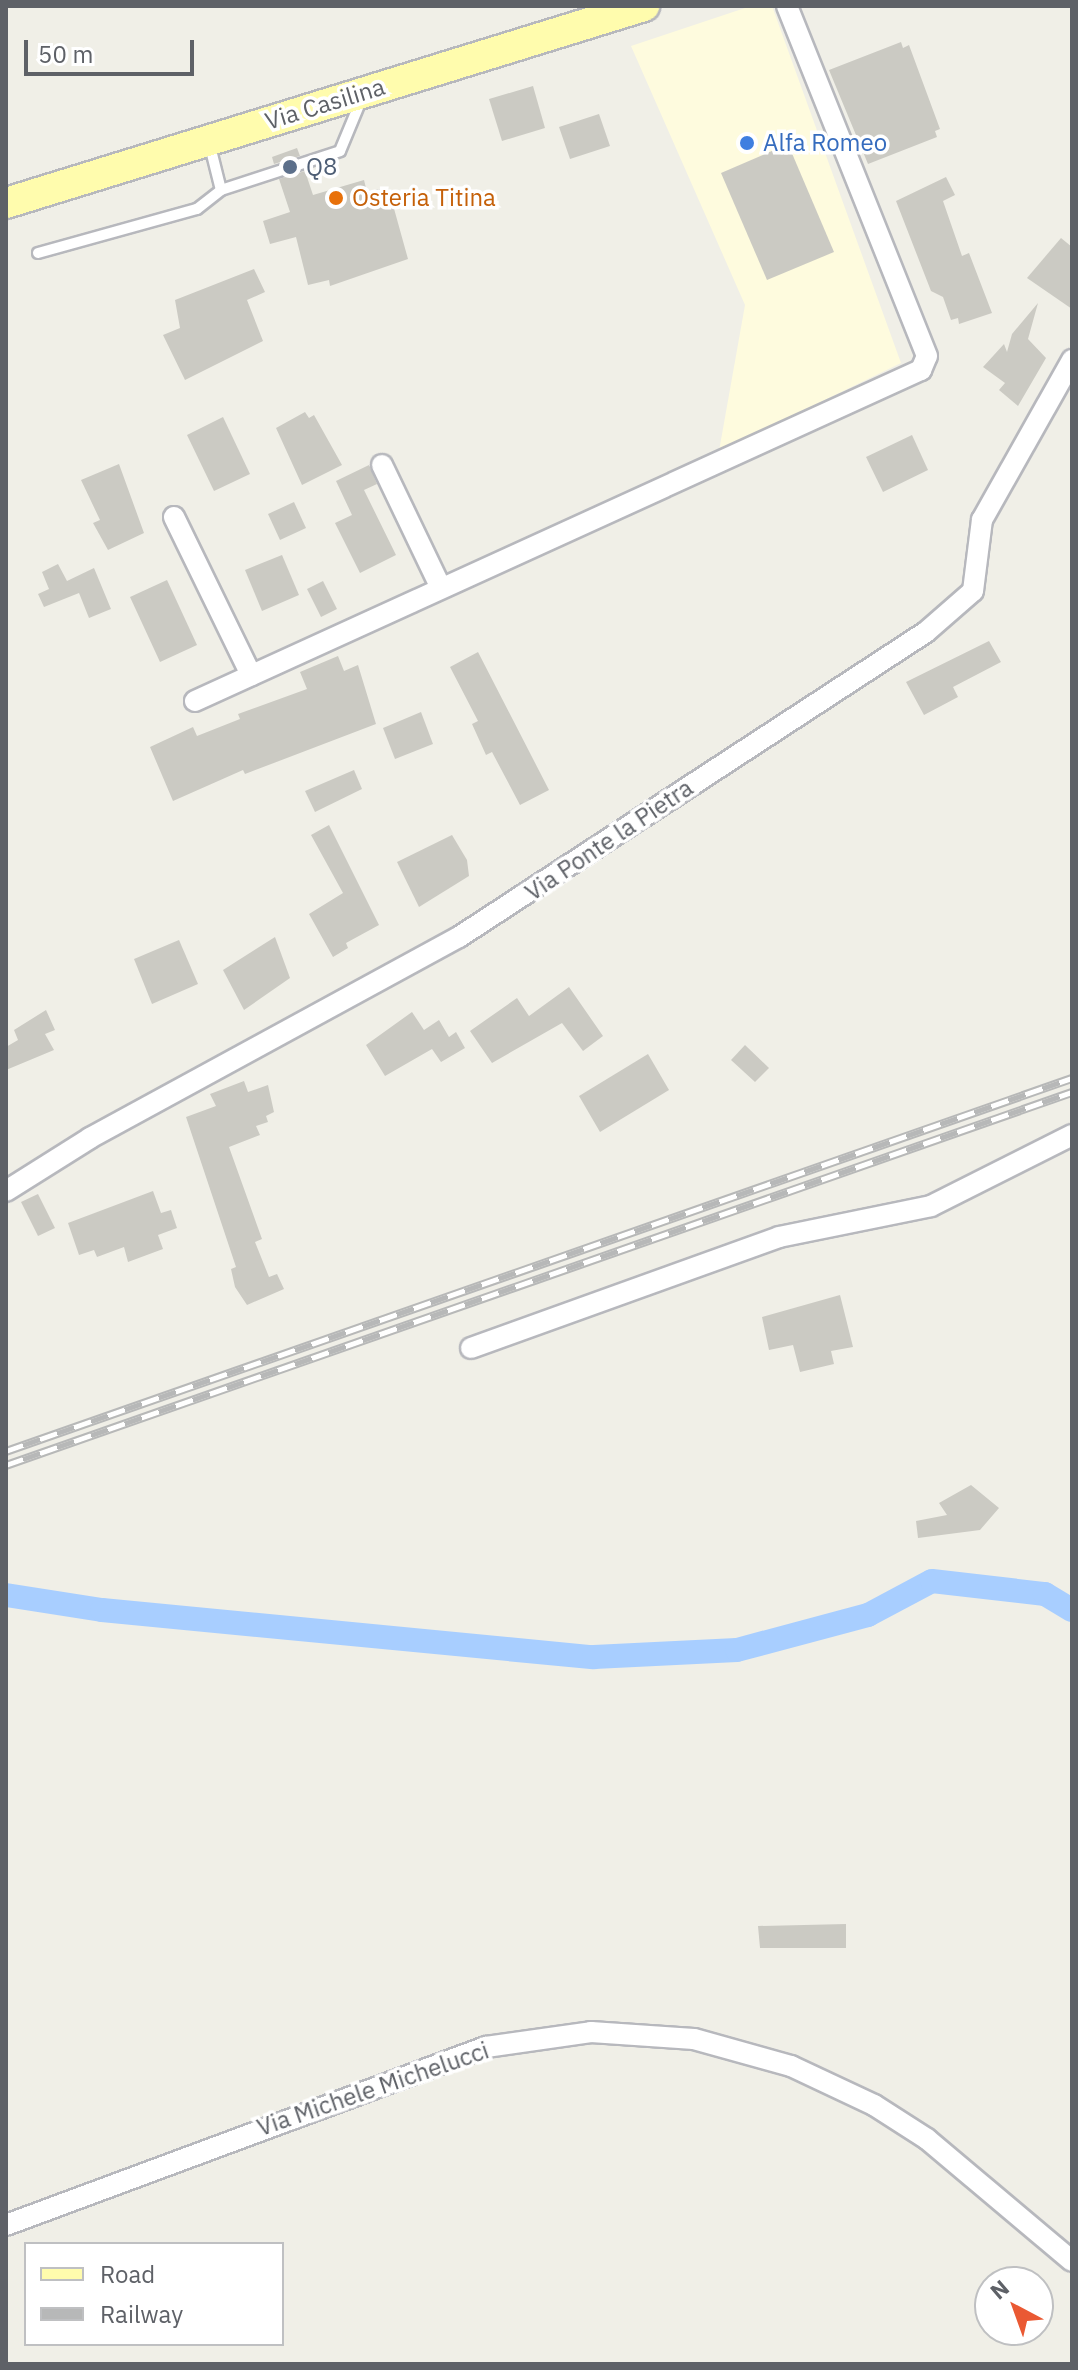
<!DOCTYPE html>
<html>
<head>
<meta charset="utf-8">
<style>
	body { margin:0 }
	#map { position:relative; width:1078px; height:2370px; overflow:hidden; background:#f0efe7; font-family:"IBM Plex Sans",sans-serif }
	div>[style] { position:absolute }
	[style*='--x'] { left:calc(var(--x)*1px); top:calc(var(--y)*1px); width:calc(var(--w)*1px); rotate:calc(var(--a)*1deg) }
	.commercial>* { inset:0; background:#fefbde }
	.canal>* { height:24px; margin:-12px; padding:0 12px; transform-origin:12px; border-radius:12px; background:#a8ceff }
	.building>* { inset:0; background:#cbcac3 }
	.roads { filter:drop-shadow(2px 0 #b7b8bd) drop-shadow(-2px 0 #b7b8bd) drop-shadow(0 2px #b7b8bd) drop-shadow(0 -2px #b7b8bd) }
	.lane>* { height:10px; margin:-5px; padding:0 5px; transform-origin:5px; border-radius:5px; background:#fff }
	.street>* { height:20px; margin:-10px; padding:0 10px; transform-origin:10px; border-radius:10px; background:#fff }
	.primary>* { height:30px; margin:-15px; padding:0 15px; transform-origin:15px; border-radius:15px; background:#fffcad }
	.rail>* { height:9px; margin-top:-4.5px; transform-origin:0; background:repeating-linear-gradient(90deg,#fff 0 18px,#b7b8b8 0 36px); box-sizing:border-box; border-block:2px solid #b7b8b8 }
	.dots>* { width:22px; height:22px; translate:-50% -50%; box-sizing:border-box; border:4px solid #fff; border-radius:50% }
	span { translate:-50% -50%; white-space:nowrap; text-align:center; line-height:1.15; -webkit-text-stroke:7px #fff; paint-order:stroke }
	.street-label { font-size:24px; color:#5e6167 }
	.shop-label { font-size:24px; color:#366cbe }
	.left { translate:0 -50%; text-align:left }
	.service-label { font-size:24px; color:#4e5e75 }
	.food-label { font-size:24px; color:#c56008 }
	.frame { position:absolute; inset:0; border:8px solid #5e6167; pointer-events:none }
	.legend { position:absolute; left:24px; top:2242px; width:260px; height:104px; box-sizing:border-box; background:#fff; border:2px solid #bfc0c2; margin:0; padding:10px 14px; list-style:none; font-size:24px; color:#5e6167 }
	.legend li { display:flex; align-items:center; gap:16px; height:40px }
	.legend b { width:40px; border:2px solid #bfc0c2 }
	.north { position:absolute; left:974px; top:2266px; width:80px; height:80px; box-sizing:border-box; background:#fff; border:2px solid #bfc0c2; border-radius:50%; rotate:319deg; font-size:22px; font-weight:700; line-height:32px; text-align:center; color:#5e6167 }
	.north::after { content:''; display:block; margin:auto; width:28px; height:36px; background:#ea5933; clip-path:polygon(50% 0,100% 100%,50% 72%,0 100%) }
	.scale { position:absolute; left:24px; top:40px; width:170px; height:36px; box-sizing:border-box; border:4px solid #5e6167; border-top:0; padding-left:10px; font-size:24px; line-height:28px; white-space:nowrap; color:#5e6167; -webkit-text-stroke:6px #fff; paint-order:stroke }
</style>
</head>
<body>
<div id="map">
	<div class="commercial">
		<div style="clip-path:polygon(751px 6px,772px 6px,901px 363px,719px 451px,745px 305px,631px 46px)"></div>
	</div>
	<div class="canal">
		<div style="--x:6;--y:1595;--w:97;--a:8.9"></div>
		<div style="--x:102;--y:1610;--w:494;--a:5.5"></div>
		<div style="--x:594;--y:1657;--w:143;--a:-2.8"></div>
		<div style="--x:737;--y:1650;--w:136;--a:-15"></div>
		<div style="--x:868;--y:1615;--w:72;--a:-28"></div>
		<div style="--x:932;--y:1581;--w:114;--a:6.6"></div>
		<div style="--x:1045;--y:1594;--w:31;--a:31"></div>
	</div>
	<div class="building">
		<div style="clip-path:polygon(901px 42px,903px 48px,909px 45px,940px 129px,935px 131px,937px 137px,868px 164px,829px 70px)"></div>
		<div style="clip-path:polygon(533px 86px,545px 128px,502px 141px,489px 99px)"></div>
		<div style="clip-path:polygon(599px 114px,610px 146px,570px 159px,559px 127px)"></div>
		<div style="clip-path:polygon(788px 144px,834px 252px,767px 280px,721px 173px)"></div>
		<div style="clip-path:polygon(297px 148px,300px 156px,274px 164px,272px 157px)"></div>
		<div style="clip-path:polygon(305px 171px,313px 195px,364px 180px,367px 192px,388px 187px,408px 259px,330px 286px,329px 280px,308px 285px,296px 237px,270px 244px,263px 221px,290px 212px,279px 179px)"></div>
		<div style="clip-path:polygon(946px 177px,955px 195px,943px 201px,962px 256px,969px 253px,992px 313px,959px 324px,958px 318px,951px 320px,943px 297px,931px 291px,896px 201px)"></div>
		<div style="clip-path:polygon(1061px 238px,1072px 247px,1072px 309px,1027px 278px)"></div>
		<div style="clip-path:polygon(254px 269px,265px 292px,247px 300px,263px 341px,185px 380px,163px 335px,180px 328px,175px 300px)"></div>
		<div style="clip-path:polygon(1038px 303px,1028px 339px,1046px 358px,1018px 406px,999px 390px,1005px 383px,983px 367px,1004px 344px,1007px 352px,1012px 334px)"></div>
		<div style="clip-path:polygon(305px 412px,309px 418px,314px 415px,342px 465px,302px 485px,276px 428px)"></div>
		<div style="clip-path:polygon(223px 417px,250px 474px,214px 491px,187px 435px)"></div>
		<div style="clip-path:polygon(912px 435px,928px 470px,883px 492px,866px 457px)"></div>
		<div style="clip-path:polygon(119px 464px,144px 533px,108px 550px,93px 523px,100px 520px,81px 480px)"></div>
		<div style="clip-path:polygon(369px 465px,377px 484px,364px 490px,396px 555px,360px 573px,335px 523px,352px 515px,336px 481px)"></div>
		<div style="clip-path:polygon(294px 502px,306px 528px,280px 540px,268px 514px)"></div>
		<div style="clip-path:polygon(282px 555px,299px 595px,262px 611px,245px 570px)"></div>
		<div style="clip-path:polygon(58px 564px,67px 581px,94px 568px,111px 609px,89px 618px,79px 593px,44px 607px,38px 594px,49px 589px,42px 572px)"></div>
		<div style="clip-path:polygon(167px 580px,197px 645px,160px 662px,130px 597px)"></div>
		<div style="clip-path:polygon(323px 581px,337px 609px,321px 617px,307px 589px)"></div>
		<div style="clip-path:polygon(989px 641px,1001px 662px,953px 687px,958px 697px,924px 715px,906px 682px)"></div>
		<div style="clip-path:polygon(478px 652px,549px 790px,520px 805px,492px 752px,486px 755px,472px 724px,478px 721px,450px 667px)"></div>
		<div style="clip-path:polygon(338px 656px,344px 671px,358px 665px,376px 724px,245px 774px,243px 770px,173px 801px,150px 747px,193px 727px,197px 736px,240px 719px,238px 714px,307px 689px,300px 672px)"></div>
		<div style="clip-path:polygon(421px 712px,433px 744px,395px 759px,383px 728px)"></div>
		<div style="clip-path:polygon(354px 770px,362px 789px,315px 812px,305px 791px)"></div>
		<div style="clip-path:polygon(329px 825px,379px 925px,346px 943px,348px 948px,333px 957px,309px 914px,343px 893px,311px 835px)"></div>
		<div style="clip-path:polygon(452px 835px,467px 860px,469px 876px,419px 907px,397px 862px)"></div>
		<div style="clip-path:polygon(275px 937px,290px 978px,244px 1010px,223px 970px)"></div>
		<div style="clip-path:polygon(179px 940px,198px 984px,152px 1004px,134px 959px)"></div>
		<div style="clip-path:polygon(569px 987px,603px 1036px,583px 1051px,562px 1023px,492px 1063px,470px 1031px,517px 998px,529px 1016px)"></div>
		<div style="clip-path:polygon(46px 1010px,55px 1030px,45px 1034px,54px 1050px,6px 1070px,6px 1047px,18px 1040px,14px 1030px)"></div>
		<div style="clip-path:polygon(412px 1012px,424px 1030px,439px 1020px,449px 1037px,456px 1032px,465px 1048px,441px 1062px,432px 1049px,385px 1076px,366px 1045px)"></div>
		<div style="clip-path:polygon(745px 1045px,769px 1068px,755px 1082px,731px 1060px)"></div>
		<div style="clip-path:polygon(648px 1054px,669px 1090px,600px 1132px,579px 1096px)"></div>
		<div style="clip-path:polygon(244px 1081px,248px 1092px,268px 1085px,274px 1112px,266px 1116px,268px 1122px,256px 1126px,260px 1135px,229px 1147px,262px 1239px,255px 1242px,269px 1277px,277px 1274px,284px 1289px,247px 1305px,235px 1287px,231px 1269px,236px 1267px,186px 1117px,216px 1106px,210px 1094px)"></div>
		<div style="clip-path:polygon(153px 1191px,161px 1213px,171px 1210px,177px 1228px,158px 1235px,163px 1249px,128px 1262px,124px 1247px,97px 1257px,94px 1250px,79px 1255px,68px 1223px)"></div>
		<div style="clip-path:polygon(38px 1194px,55px 1228px,38px 1236px,21px 1202px)"></div>
		<div style="clip-path:polygon(840px 1295px,853px 1347px,831px 1351px,834px 1364px,800px 1372px,793px 1345px,769px 1350px,762px 1317px)"></div>
		<div style="clip-path:polygon(971px 1485px,999px 1508px,980px 1530px,918px 1538px,916px 1521px,947px 1515px,939px 1503px)"></div>
		<div style="clip-path:polygon(846px 1924px,846px 1948px,760px 1948px,758px 1926px)"></div>
	</div>
	<div class="roads">
		<div class="lane">
			<div style="--x:209;--y:142;--w:49;--a:76"></div>
			<div style="--x:221;--y:190;--w:125;--a:-18.1"></div>
			<div style="--x:340;--y:151;--w:57;--a:-67.5"></div>
			<div style="--x:38;--y:253;--w:165;--a:-15.5"></div>
			<div style="--x:197;--y:209;--w:31;--a:-38"></div>
		</div>
		<div class="street">
			<div style="--x:382;--y:465;--w:136;--a:64.4"></div>
			<div style="--x:174;--y:517;--w:176;--a:64"></div>
			<div style="--x:195;--y:701;--w:798;--a:-24.51"></div>
			<div style="--x:921;--y:370;--w:15;--a:-67"></div>
			<div style="--x:927;--y:356;--w:377;--a:-111.8"></div>
			<div style="--x:6;--y:1191;--w:99;--a:-32.2"></div>
			<div style="--x:90;--y:1138;--w:420;--a:-28.6"></div>
			<div style="--x:459;--y:937;--w:558;--a:-33.15"></div>
			<div style="--x:926;--y:632;--w:62;--a:-41.1"></div>
			<div style="--x:973;--y:591;--w:72;--a:-82.8"></div>
			<div style="--x:982;--y:520;--w:184;--a:-60.6"></div>
			<div style="--x:471;--y:1348;--w:327;--a:-19.8"></div>
			<div style="--x:779;--y:1237;--w:155;--a:-11.5"></div>
			<div style="--x:931;--y:1206;--w:158;--a:-26.7"></div>
			<div style="--x:6;--y:2225;--w:512;--a:-20.35"></div>
			<div style="--x:486;--y:2047;--w:106;--a:-8.1"></div>
			<div style="--x:591;--y:2032;--w:103;--a:3.9"></div>
			<div style="--x:694;--y:2039;--w:101;--a:15.6"></div>
			<div style="--x:791;--y:2066;--w:92;--a:25.2"></div>
			<div style="--x:874;--y:2105;--w:63;--a:32.7"></div>
			<div style="--x:927;--y:2139;--w:189;--a:40.1"></div>
		</div>
		<div class="primary">
			<div style="--x:6;--y:203;--w:668;--a:-17.16"></div>
		</div>
	</div>
	<div class="rail">
		<div style="--x:6;--y:1451;--w:1129;--a:-19.29"></div>
		<div style="--x:6;--y:1465;--w:1129;--a:-19.29"></div>
	</div>
	<div class="dots">
		<div style="left:747px;top:143px;background:#3f7fe0"></div>
		<div style="left:290px;top:167px;background:#5c6f8a"></div>
		<div style="left:336px;top:198px;background:#e8710a"></div>
	</div>
	<div class="street-label">
		<span style="left:325px;top:104px;rotate:-17deg">Via Casilina</span>
		<span style="left:609px;top:840px;rotate:-34deg">Via Ponte la Pietra</span>
		<span style="left:373px;top:2089px;rotate:-19deg">Via Michele Michelucci</span>
	</div>
	<div class="shop-label">
		<span class="left" style="left:763px;top:143px">Alfa Romeo</span>
	</div>
	<div class="service-label">
		<span class="left" style="left:306px;top:167px">Q8</span>
	</div>
	<div class="food-label">
		<span class="left" style="left:352px;top:198px">Osteria Titina</span>
	</div>
	<div class="frame"></div>
	<ul class="legend">
	<li><b style="height:10px;background:#fffcad"></b>Road</li>
	<li><b style="height:10px;background:#b7b8b8"></b>Railway</li>
	</ul>
	<div class="north">N</div>
	<div class="scale">50 m</div>
</div>
</body>
</html>
